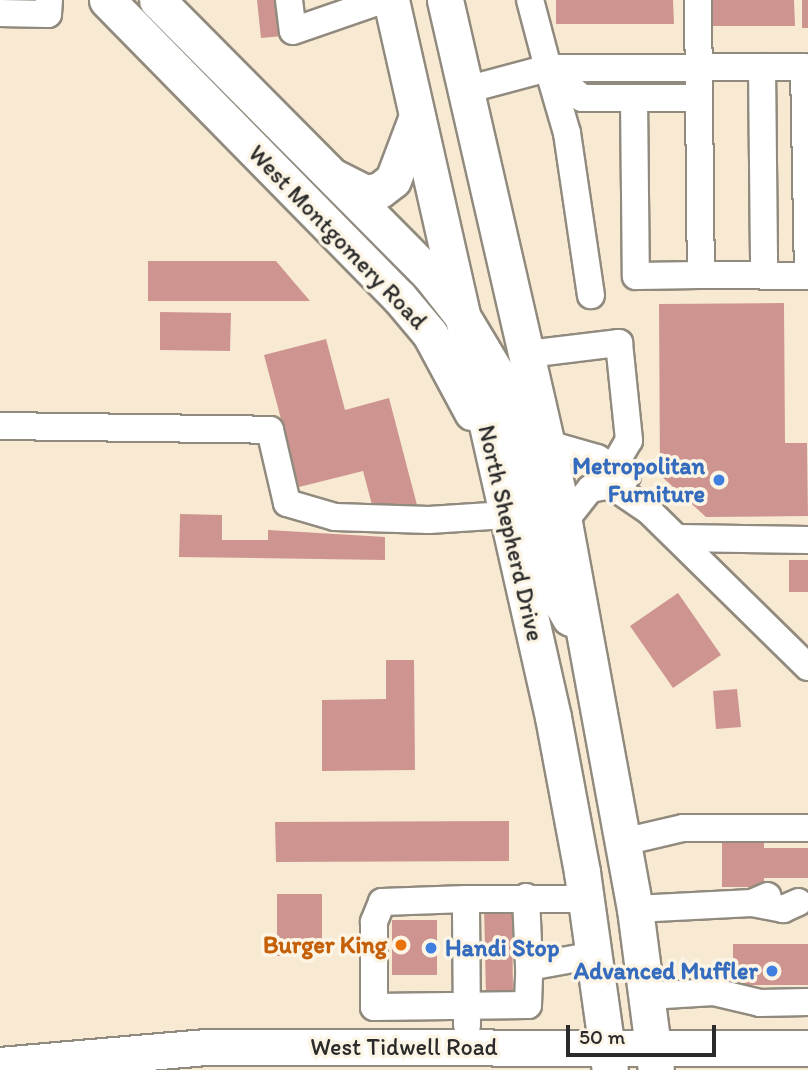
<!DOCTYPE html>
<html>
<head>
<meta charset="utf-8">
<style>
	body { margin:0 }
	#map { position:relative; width:808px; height:1070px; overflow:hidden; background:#f7e9d2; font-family:Itim,sans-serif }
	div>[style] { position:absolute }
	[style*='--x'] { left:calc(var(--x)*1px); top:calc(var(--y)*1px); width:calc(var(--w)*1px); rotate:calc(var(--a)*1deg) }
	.building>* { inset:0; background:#ce9590 }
	.roads { filter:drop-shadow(2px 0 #918a7e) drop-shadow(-2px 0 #918a7e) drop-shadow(0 2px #918a7e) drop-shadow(0 -2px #918a7e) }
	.minor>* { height:26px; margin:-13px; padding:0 13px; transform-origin:13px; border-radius:13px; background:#fff }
	.major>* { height:35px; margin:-17.5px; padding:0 17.5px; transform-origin:17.5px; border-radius:17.5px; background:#fff }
	.dots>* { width:19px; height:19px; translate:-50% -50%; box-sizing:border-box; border:4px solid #fcf5e5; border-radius:50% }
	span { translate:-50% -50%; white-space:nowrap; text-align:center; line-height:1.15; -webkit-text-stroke:7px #fcf5e5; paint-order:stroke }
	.street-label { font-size:24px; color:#2b2b2b }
	.shop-label { font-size:24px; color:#366cbe; font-weight:700 }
	.right { translate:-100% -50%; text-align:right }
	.left { translate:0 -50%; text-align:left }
	.food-label { font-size:24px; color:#c56008; font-weight:700 }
	.scale { position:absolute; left:566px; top:1025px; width:150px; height:32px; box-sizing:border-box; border:4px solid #2b2b2b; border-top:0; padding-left:9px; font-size:21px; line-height:24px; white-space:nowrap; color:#2b2b2b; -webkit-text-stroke:5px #fcf5e5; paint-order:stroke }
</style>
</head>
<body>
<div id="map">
	<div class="building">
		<div style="clip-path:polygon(257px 0,280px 0,283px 36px,261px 38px)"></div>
		<div style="clip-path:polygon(556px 0,673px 0,674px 24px,556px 24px)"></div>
		<div style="clip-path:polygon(711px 0,794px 0,795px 26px,711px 26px)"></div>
		<div style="clip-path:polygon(802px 0,808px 0,808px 28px,802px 28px)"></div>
		<div style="clip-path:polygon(148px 261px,276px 261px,310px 301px,148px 301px)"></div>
		<div style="clip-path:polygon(784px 303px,785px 443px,807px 443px,808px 516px,706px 517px,660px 475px,659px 304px)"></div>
		<div style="clip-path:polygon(160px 312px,231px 313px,230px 351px,160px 350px)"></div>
		<div style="clip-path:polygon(326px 339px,345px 410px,389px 398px,417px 505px,375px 516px,363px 471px,299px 487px,264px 355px)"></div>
		<div style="clip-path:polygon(180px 514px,222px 515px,222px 540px,268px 540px,268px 530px,385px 537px,385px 560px,179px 557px)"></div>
		<div style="clip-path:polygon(789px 560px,808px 560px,808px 592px,789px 592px)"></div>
		<div style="clip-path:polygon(678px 593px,721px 655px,673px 688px,630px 626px)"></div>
		<div style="clip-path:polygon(386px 660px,414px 660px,415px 770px,322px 771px,322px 700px,386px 699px)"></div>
		<div style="clip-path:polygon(737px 689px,741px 727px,716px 729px,713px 691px)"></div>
		<div style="clip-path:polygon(509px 821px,509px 861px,276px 862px,275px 822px)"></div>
		<div style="clip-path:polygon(722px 839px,764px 839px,764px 848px,808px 848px,808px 878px,764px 878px,764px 887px,722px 887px)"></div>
		<div style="clip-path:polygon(277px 894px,322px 894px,322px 956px,277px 956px)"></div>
		<div style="clip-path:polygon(512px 904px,513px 996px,486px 996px,484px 905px)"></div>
		<div style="clip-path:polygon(392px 920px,437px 920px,437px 975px,392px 975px)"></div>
		<div style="clip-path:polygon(733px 944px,808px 944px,808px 985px,733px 985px)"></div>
	</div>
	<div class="roads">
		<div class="minor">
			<div style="--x:289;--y:0;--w:31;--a:83"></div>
			<div style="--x:293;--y:31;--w:95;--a:-19"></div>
			<div style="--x:698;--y:0;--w:275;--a:89.4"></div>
			<div style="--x:701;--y:275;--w:105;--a:0.5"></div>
			<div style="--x:0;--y:13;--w:48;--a:1.2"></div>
			<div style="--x:48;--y:14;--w:14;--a:-86"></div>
			<div style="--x:762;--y:67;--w:208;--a:89.4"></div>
			<div style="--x:548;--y:68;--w:256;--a:-0.2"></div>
			<div style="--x:804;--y:67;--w:209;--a:88.9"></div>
			<div style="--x:548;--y:68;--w:68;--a:73.7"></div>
			<div style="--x:567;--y:133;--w:164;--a:81.6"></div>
			<div style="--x:549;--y:69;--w:44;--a:41.3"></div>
			<div style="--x:582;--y:98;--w:117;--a:0"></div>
			<div style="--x:462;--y:91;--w:89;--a:-15"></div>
			<div style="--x:548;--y:68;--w:70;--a:-104.8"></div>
			<div style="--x:634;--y:98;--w:178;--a:89.4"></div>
			<div style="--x:636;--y:276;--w:65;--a:-0.9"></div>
			<div style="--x:528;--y:354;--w:92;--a:-6.9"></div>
			<div style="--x:619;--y:343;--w:98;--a:84.1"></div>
			<div style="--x:629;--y:440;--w:30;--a:120"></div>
			<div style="--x:0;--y:426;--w:270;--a:0.8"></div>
			<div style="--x:270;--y:430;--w:75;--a:76.9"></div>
			<div style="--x:287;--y:503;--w:50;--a:16.3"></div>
			<div style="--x:335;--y:517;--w:94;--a:1.8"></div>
			<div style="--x:429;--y:520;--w:77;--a:-3.7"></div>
			<div style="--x:548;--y:444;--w:51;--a:15.9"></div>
			<div style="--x:597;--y:458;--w:35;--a:31"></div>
			<div style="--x:564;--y:522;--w:42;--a:-51.8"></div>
			<div style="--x:590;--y:489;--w:17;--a:-10"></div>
			<div style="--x:607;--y:486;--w:15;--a:23"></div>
			<div style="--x:621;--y:492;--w:32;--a:34"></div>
			<div style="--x:648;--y:510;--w:224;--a:44.5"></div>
			<div style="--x:678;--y:538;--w:130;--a:0.9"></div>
			<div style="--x:623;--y:842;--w:62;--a:-13.1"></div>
			<div style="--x:683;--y:828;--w:125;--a:0"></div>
			<div style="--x:526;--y:897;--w:70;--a:87.5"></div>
			<div style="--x:529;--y:967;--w:67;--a:-10.3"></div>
			<div style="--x:466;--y:899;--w:84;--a:178"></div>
			<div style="--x:382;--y:902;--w:22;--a:112"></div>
			<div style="--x:374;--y:922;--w:85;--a:90"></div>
			<div style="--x:374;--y:1007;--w:154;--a:-0.7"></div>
			<div style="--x:528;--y:1005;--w:38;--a:-88"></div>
			<div style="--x:752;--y:903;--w:32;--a:11"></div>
			<div style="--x:783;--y:909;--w:17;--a:-24"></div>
			<div style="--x:635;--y:909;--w:117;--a:-2.9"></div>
			<div style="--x:752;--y:903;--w:17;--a:-24"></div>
			<div style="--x:648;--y:996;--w:66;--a:-3.5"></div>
			<div style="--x:714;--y:992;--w:47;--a:13.4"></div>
			<div style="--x:760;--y:1003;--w:48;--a:-1.2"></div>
			<div style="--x:467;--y:1025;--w:126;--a:-90.5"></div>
			<div style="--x:466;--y:899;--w:120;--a:0"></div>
		</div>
		<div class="major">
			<div style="--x:107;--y:0;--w:417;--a:45.5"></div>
			<div style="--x:399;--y:297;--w:48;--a:50"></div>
			<div style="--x:430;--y:334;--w:89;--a:61.7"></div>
			<div style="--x:157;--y:0;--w:386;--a:45.2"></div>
			<div style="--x:429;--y:274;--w:53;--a:51.8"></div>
			<div style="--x:462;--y:316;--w:87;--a:59"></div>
			<div style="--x:507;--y:391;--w:197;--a:77.4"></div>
			<div style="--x:550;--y:583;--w:40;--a:60.3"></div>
			<div style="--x:391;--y:0;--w:735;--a:77.27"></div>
			<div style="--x:553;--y:717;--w:158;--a:79.4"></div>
			<div style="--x:582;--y:872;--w:200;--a:82"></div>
			<div style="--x:445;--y:0;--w:519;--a:77.09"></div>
			<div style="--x:561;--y:506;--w:410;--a:79.6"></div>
			<div style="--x:635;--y:909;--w:162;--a:82.6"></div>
			<div style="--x:336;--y:178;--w:34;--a:27"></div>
			<div style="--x:366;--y:193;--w:14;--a:-12"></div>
			<div style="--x:380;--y:190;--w:16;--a:-38"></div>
			<div style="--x:393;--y:180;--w:68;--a:-69.4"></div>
			<div style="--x:0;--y:1065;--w:206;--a:-5"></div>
			<div style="--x:205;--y:1047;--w:603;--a:0.1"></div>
		</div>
	</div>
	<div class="dots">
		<div style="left:719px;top:480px;background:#3f7fe0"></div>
		<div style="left:401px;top:945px;background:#e8710a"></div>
		<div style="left:431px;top:948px;background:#3f7fe0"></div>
		<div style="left:772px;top:971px;background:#3f7fe0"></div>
	</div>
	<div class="street-label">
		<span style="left:338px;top:237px;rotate:46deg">West Montgomery Road</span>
		<span style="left:511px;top:533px;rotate:77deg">North Shepherd Drive</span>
		<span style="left:404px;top:1047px">West Tidwell Road</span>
	</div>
	<div class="shop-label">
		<span class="right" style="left:705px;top:480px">Metropolitan<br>Furniture</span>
		<span class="left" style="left:445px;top:948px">Handi Stop</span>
		<span class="right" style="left:758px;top:971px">Advanced Muffler</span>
	</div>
	<div class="food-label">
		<span class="right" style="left:387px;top:945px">Burger King</span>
	</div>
	<div class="scale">50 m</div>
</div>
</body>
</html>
